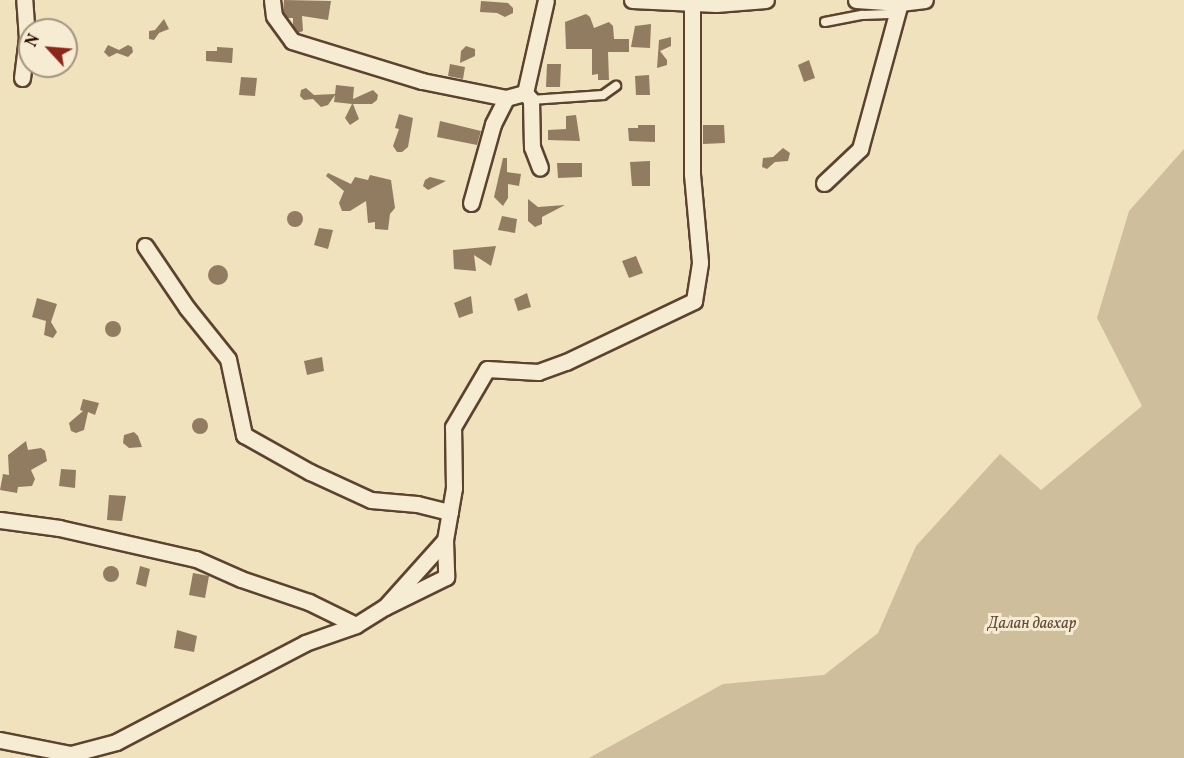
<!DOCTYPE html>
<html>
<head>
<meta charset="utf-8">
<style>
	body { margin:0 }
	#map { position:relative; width:1184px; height:758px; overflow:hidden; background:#f0e2bc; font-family:Vollkorn,serif }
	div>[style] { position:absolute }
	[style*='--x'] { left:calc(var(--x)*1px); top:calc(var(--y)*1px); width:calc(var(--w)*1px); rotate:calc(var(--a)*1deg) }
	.green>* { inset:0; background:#cfbe9c }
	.building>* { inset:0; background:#917c62 }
	.round { border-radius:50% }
	.roads { filter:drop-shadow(2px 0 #5c432f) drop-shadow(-2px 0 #5c432f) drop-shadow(0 2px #5c432f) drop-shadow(0 -2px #5c432f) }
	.lane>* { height:8px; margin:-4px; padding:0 4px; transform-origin:4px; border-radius:4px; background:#f5ecd3 }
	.street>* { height:15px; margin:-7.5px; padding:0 7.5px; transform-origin:7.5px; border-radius:7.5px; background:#f5ecd3 }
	span { translate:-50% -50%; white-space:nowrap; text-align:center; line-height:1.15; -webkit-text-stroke:6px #f5ecd3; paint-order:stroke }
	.park-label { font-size:16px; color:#644c37; font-style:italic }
	.north { position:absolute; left:18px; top:18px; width:60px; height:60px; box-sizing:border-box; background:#f5ecd3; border:2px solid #a4937f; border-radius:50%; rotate:296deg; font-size:16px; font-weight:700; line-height:24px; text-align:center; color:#2b0e00 }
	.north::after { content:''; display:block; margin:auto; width:21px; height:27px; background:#8f2418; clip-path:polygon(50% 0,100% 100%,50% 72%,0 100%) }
</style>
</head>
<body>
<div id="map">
	<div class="green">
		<div style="clip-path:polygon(1184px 149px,1184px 758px,589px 758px,723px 684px,824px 675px,878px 633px,916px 546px,1000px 454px,1041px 490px,1142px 406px,1097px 318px,1129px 211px)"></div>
	</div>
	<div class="building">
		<div style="clip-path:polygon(284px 0,331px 1px,328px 20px,302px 16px,303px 31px,298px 33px,293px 25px,293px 18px,287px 18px,283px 12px)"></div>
		<div style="clip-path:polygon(481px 1px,508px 3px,513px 8px,513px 13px,505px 17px,497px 13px,480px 12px)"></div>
		<div style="clip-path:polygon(586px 14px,590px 17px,594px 28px,609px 22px,613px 26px,614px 39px,629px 39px,629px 52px,608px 52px,609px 80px,598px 80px,598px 74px,592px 75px,592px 49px,566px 49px,565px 22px)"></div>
		<div style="clip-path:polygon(164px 19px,169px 29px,159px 33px,154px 40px,149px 39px,149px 31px,155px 30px)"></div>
		<div style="clip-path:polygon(651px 24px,650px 48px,631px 47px,635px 26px)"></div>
		<div style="clip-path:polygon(671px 37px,671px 46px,660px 51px,667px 60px,667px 65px,657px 68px,659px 40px)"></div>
		<div style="clip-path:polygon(108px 45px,119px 50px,128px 45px,132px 47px,133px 52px,128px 57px,117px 53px,109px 57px,104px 52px)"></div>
		<div style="clip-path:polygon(466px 46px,475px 49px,475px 56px,460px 63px,461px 51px)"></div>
		<div style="clip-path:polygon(217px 47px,233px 48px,232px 63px,206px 61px,206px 51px,217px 51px)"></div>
		<div style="clip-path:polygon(809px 60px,815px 78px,804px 82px,798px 65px)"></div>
		<div style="clip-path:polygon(450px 64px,465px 67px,463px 79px,448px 76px)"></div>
		<div style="clip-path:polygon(547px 64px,561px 64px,560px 87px,546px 87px)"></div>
		<div style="clip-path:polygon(649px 75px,650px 95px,636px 95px,635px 76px)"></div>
		<div style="clip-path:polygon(241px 77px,257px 78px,255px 96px,239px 95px)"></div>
		<div style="clip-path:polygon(336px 85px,354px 87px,353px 99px,373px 90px,378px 95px,377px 100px,372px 104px,353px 104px,359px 119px,350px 125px,345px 118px,352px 104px,334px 102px,335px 95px,328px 105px,321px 107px,313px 99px,304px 100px,300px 96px,301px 90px,306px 88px,314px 95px,335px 94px)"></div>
		<div style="clip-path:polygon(399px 114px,413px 118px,408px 147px,402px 152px,397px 152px,393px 146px,399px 129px,395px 128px)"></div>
		<div style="clip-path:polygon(576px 115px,580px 141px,548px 140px,548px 130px,566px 129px,566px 116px)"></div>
		<div style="clip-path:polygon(440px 121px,481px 131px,477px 145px,437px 137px)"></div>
		<div style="clip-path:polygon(638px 125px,655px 125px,655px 142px,629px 141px,628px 128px,638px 128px)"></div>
		<div style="clip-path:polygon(703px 125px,724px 125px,725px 143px,703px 144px)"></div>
		<div style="clip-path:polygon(783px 148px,790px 153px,788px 161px,775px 162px,767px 169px,762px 167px,763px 158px,773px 157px)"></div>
		<div style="clip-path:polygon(503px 158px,507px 158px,507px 172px,521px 174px,519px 186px,508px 184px,508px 198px,503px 206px,494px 197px)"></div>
		<div style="clip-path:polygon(650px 161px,650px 186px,632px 186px,630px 162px)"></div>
		<div style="clip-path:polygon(557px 163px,582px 163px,582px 177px,558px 178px)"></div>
		<div style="clip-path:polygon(328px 173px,351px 184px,355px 177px,368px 180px,370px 175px,391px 180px,395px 208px,390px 214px,388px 230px,375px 229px,375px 222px,368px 223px,366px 201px,350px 211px,342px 211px,339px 203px,344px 191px,326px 176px)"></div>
		<div style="clip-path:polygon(430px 177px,446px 181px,428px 190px,423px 186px,425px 180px)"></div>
		<div style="clip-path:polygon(528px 199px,538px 207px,565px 205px,542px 217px,542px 224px,535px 227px,528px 221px)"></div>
		<div class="round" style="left:287px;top:211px;width:16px;height:16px"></div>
		<div style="clip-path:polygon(502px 216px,517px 219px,515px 233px,498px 230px)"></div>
		<div style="clip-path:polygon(319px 228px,333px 230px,328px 249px,314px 245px)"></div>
		<div style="clip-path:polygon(496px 246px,491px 266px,474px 255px,476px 271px,454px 269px,453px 250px)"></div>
		<div style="clip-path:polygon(636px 256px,643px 273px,629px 278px,622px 261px)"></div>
		<div class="round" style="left:208px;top:265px;width:20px;height:20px"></div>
		<div style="clip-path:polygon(527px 293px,531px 307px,518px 311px,514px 299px)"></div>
		<div style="clip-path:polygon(471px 296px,473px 313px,459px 318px,454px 303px)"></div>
		<div style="clip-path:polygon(37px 298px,57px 304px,51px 322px,57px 332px,53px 338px,44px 335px,46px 321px,32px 317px)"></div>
		<div class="round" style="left:105px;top:321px;width:16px;height:16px"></div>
		<div style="clip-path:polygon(322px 357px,324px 371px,307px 375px,304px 361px)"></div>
		<div style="clip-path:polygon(83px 399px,99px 403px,95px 415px,88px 412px,84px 430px,76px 433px,71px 431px,69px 423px,83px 411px,80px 410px)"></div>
		<div class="round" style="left:192px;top:418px;width:16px;height:16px"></div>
		<div style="clip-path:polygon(134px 432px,138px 436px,142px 447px,129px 448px,123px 443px,124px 435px)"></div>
		<div style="clip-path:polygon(26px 441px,28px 450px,41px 448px,45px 451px,47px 461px,31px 470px,35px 479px,32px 486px,18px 487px,17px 493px,0 490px,3px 474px,9px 475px,8px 455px)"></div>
		<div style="clip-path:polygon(61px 469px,76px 470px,75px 488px,59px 486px)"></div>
		<div style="clip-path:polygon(109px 495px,126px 496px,122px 521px,107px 520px)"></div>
		<div class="round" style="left:103px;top:566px;width:16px;height:16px"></div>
		<div style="clip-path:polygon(140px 566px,150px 569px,146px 587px,136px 584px)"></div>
		<div style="clip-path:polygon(193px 573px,209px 576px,205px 598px,189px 595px)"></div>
		<div style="clip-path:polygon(177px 630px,197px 636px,194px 652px,174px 648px)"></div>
	</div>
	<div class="roads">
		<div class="lane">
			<div style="--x:825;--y:22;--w:38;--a:-11"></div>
			<div style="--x:862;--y:15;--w:34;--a:-2"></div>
			<div style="--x:531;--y:100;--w:72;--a:-4"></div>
			<div style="--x:603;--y:95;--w:16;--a:-35"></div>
		</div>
		<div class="street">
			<div style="--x:272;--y:0;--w:16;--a:83"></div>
			<div style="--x:274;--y:16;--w:31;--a:54"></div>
			<div style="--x:292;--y:41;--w:136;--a:17.1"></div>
			<div style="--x:422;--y:81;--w:86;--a:11.4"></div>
			<div style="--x:632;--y:0;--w:84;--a:2.7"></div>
			<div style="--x:716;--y:4;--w:50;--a:-4.6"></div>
			<div style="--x:856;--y:0;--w:44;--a:3.9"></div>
			<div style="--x:900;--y:3;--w:25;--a:-7"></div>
			<div style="--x:22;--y:78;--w:39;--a:-83"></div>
			<div style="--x:27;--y:39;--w:39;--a:-94"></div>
			<div style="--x:525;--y:93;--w:9;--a:49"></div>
			<div style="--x:531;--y:100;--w:47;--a:88.8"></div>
			<div style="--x:532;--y:147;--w:22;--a:69"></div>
			<div style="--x:824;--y:183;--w:50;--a:-43.4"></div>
			<div style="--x:860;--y:149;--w:151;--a:-74.7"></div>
			<div style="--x:471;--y:203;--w:82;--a:-74.4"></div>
			<div style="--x:493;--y:124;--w:29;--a:-63"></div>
			<div style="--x:506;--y:98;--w:20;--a:-15"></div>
			<div style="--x:525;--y:93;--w:95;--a:-77.3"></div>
			<div style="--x:145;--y:246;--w:75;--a:55.9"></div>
			<div style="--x:187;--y:308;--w:65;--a:51.2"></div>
			<div style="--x:228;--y:359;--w:78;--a:78.1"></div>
			<div style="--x:244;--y:435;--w:76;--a:29.3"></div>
			<div style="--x:310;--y:472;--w:67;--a:24.7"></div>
			<div style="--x:371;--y:500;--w:46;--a:5"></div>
			<div style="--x:417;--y:504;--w:34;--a:14"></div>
			<div style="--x:0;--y:520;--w:60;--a:7.7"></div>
			<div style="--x:59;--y:528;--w:140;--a:12.8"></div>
			<div style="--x:196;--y:559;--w:49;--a:24"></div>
			<div style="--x:241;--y:579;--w:72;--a:18.7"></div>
			<div style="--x:309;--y:602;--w:52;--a:26.1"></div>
			<div style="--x:445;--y:540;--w:37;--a:88"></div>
			<div style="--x:446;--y:577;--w:68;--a:153.8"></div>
			<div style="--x:385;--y:607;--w:90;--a:-48.2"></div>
			<div style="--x:445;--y:540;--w:53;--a:-80.2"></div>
			<div style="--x:454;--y:488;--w:61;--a:-90.9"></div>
			<div style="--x:453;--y:427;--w:67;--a:-59.6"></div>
			<div style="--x:487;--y:369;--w:51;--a:3.4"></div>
			<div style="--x:538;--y:372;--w:30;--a:-20"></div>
			<div style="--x:566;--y:362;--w:142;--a:-25.5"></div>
			<div style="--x:694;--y:301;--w:39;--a:-81"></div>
			<div style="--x:700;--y:262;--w:88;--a:-95.2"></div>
			<div style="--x:692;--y:174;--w:173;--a:-90"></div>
			<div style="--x:0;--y:740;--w:72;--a:11.2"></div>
			<div style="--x:71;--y:754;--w:47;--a:-14.9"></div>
			<div style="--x:116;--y:742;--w:213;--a:-27.6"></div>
			<div style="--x:305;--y:643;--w:54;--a:-19.4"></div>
			<div style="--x:356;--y:625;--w:34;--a:-32"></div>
		</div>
	</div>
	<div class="park-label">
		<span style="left:1032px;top:624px">Далан давхар</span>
	</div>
	<div class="north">N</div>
</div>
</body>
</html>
